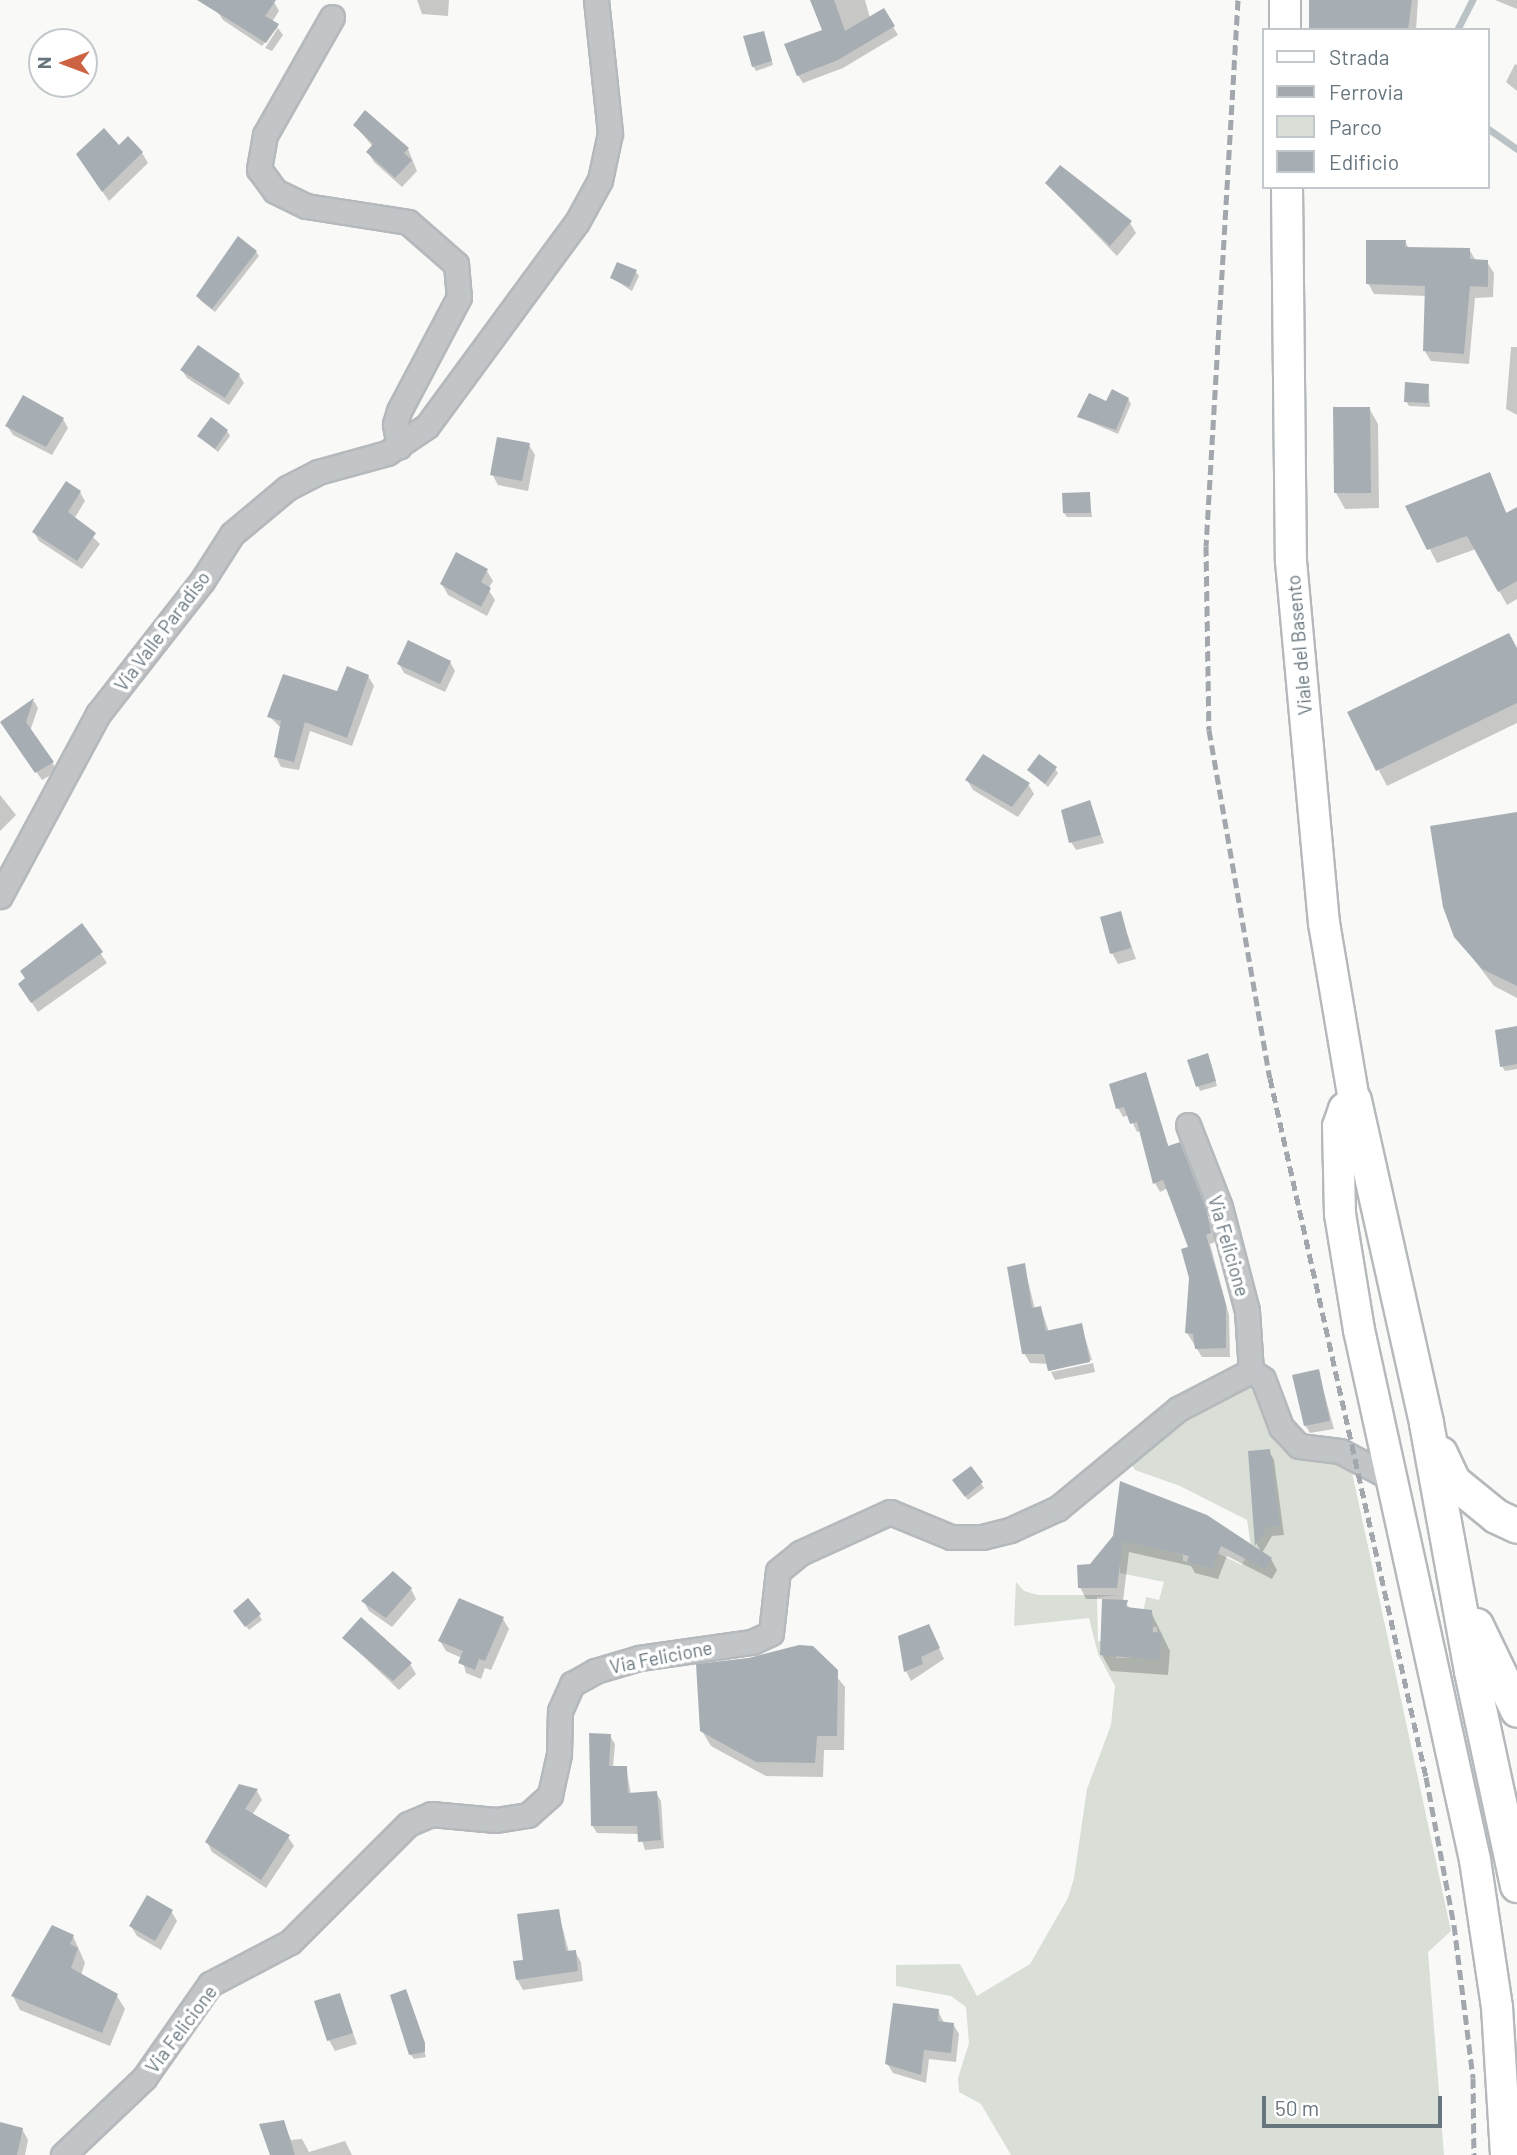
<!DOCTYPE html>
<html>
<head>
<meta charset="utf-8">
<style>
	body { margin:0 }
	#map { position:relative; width:1517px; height:2155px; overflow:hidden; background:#f9f9f8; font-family:Barlow,sans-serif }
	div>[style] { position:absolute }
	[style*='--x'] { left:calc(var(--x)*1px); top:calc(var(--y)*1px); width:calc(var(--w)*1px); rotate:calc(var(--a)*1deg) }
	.green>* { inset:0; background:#d9ded7 }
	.shadow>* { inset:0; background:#0003 }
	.stream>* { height:7px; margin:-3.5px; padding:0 3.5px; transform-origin:3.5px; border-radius:3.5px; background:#b9c3c6 }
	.building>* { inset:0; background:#a7aeb3 }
	.roads { filter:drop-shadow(2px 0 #b5b9bc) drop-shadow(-2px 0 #b5b9bc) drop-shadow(0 2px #b5b9bc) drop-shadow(0 -2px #b5b9bc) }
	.minor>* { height:23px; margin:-11.5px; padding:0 11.5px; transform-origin:11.5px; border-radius:11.5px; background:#c1c5c8 }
	.major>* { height:30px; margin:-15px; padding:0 15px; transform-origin:15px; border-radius:15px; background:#fff }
	.highway>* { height:33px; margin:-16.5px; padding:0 16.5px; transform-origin:16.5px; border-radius:16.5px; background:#fff }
	.rail>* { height:5px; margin-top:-2.5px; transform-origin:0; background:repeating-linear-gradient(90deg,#a1a7ac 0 10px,transparent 0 15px) }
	span { translate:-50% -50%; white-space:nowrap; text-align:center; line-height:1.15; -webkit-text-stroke:7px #fff; paint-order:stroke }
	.street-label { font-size:19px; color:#67757e }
	.legend { position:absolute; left:1262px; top:28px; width:228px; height:161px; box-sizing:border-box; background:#fff; border:2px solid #c2c8cb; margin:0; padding:9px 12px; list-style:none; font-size:21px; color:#67757e }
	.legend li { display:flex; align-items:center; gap:14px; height:35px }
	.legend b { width:35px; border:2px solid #c2c8cb }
	.north { position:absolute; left:28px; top:28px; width:70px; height:70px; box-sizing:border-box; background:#fff; border:2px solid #c2c8cb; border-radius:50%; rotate:270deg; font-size:19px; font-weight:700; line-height:28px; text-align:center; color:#67757e }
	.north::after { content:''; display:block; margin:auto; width:24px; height:32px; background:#ce6343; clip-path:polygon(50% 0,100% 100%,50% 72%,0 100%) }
	.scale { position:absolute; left:1262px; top:2096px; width:180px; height:32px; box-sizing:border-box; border:4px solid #67757e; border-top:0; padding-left:9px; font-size:21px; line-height:24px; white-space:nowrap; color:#67757e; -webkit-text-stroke:5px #fff; paint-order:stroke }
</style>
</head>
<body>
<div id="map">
	<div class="green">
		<div style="clip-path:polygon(1248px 1374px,1279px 1435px,1350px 1463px,1451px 1931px,1428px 1952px,1444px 2155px,1011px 2155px,981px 2104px,959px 2092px,958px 2078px,969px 2043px,966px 2007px,951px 1996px,896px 1986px,896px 1965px,960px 1964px,977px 1996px,1030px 1964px,1068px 1898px,1074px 1878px,1087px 1789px,1111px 1725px,1115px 1686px,1098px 1654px,1089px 1618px,1014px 1626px,1016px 1582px,1024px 1591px,1038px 1595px,1119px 1595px,1097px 1597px,1098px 1641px,1116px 1641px,1116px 1658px,1158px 1657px,1157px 1627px,1152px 1627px,1144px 1608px,1146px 1597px,1159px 1600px,1164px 1582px,1120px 1573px,1120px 1551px,1109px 1546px,1112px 1536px,1183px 1555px,1183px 1561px,1212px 1569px,1217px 1553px,1242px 1565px,1251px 1547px,1247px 1520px,1180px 1486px,1135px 1470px,1129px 1459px)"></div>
	</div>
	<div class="shadow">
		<div style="clip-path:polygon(225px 0,274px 2px,279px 11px,272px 22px,278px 27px,262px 46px,223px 20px,217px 11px)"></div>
		<div style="clip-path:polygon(417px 0,449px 0,448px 16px,422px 14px)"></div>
		<div style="clip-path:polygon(812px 0,865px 0,870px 18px,883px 10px,898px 35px,843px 68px,803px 83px,798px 75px,824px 31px)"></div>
		<div style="clip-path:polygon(1311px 0,1418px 0,1416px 30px,1309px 30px)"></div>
		<div style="clip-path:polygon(1495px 0,1517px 0,1517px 9px)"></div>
		<div style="clip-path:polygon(278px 28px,283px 35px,272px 51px,265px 48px)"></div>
		<div style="clip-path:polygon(765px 38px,773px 65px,756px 71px,753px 66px)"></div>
		<div style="clip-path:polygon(1515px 64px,1517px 65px,1517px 91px,1506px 82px)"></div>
		<div style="clip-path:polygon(355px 125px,408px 149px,417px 171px,402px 187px,374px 162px,368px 152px,373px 147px)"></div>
		<div style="clip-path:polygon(119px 147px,142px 153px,148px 163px,109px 201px,84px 165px)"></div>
		<div style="clip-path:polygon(1047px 184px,1130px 223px,1136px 233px,1117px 256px)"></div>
		<div style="clip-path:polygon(1405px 241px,1409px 249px,1469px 249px,1476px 261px,1487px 262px,1494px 273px,1493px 297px,1475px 298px,1469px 364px,1431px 361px,1424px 350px,1427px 296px,1374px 294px,1368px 283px)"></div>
		<div style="clip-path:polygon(256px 252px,259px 256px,215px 312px,201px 301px,198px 296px)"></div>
		<div style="clip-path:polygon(636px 272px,639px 276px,632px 291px,612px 278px)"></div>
		<div style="clip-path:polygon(1511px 347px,1517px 347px,1517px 415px,1506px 409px)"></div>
		<div style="clip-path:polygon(182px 370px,239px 375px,244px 383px,229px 405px,187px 378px)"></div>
		<div style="clip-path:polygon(1428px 385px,1430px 407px,1409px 406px,1406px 401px)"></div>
		<div style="clip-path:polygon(1128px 399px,1131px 404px,1118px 434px,1079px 417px,1106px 403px)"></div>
		<div style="clip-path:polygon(1369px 408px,1378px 424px,1379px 508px,1345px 509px,1336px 493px)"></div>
		<div style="clip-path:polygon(63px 419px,68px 428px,52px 455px,13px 435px,7px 426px)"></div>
		<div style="clip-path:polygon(227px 431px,230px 436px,218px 452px,199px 436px)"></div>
		<div style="clip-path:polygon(529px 445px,535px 455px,528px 491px,498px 485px,492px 474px)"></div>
		<div style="clip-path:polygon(1489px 475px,1507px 514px,1517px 509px,1517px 599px,1507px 605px,1476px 549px,1437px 563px,1408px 507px)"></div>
		<div style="clip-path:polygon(80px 492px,85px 501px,74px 519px,100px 544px,82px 569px,39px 541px,34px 532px)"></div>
		<div style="clip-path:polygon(1089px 494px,1092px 517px,1067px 517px,1064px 513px)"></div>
		<div style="clip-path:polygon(487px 571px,493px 581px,488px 589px,495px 600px,487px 616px,448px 595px,442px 584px)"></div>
		<div style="clip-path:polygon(1517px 649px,1517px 723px,1387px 786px,1349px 713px)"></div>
		<div style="clip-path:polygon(450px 662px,455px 671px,445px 692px,404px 673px,399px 664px)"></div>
		<div style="clip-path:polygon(368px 676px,374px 686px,352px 746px,310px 731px,299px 770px,281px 767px,276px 757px,281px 728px,269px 716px,338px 693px)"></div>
		<div style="clip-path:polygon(34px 701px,38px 708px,30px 731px,58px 771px,42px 780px,1px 721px)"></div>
		<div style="clip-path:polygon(1055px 769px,1058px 773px,1048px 787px,1029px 770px)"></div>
		<div style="clip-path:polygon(967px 780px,1028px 784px,1034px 794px,1018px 817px,973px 790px)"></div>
		<div style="clip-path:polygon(0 795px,16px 815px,0 831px)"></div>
		<div style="clip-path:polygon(1089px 802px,1104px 843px,1076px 850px,1071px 842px)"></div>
		<div style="clip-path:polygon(1517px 813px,1517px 998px,1494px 986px,1456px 936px)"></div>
		<div style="clip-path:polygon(1120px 913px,1136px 959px,1118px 964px,1112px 953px)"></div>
		<div style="clip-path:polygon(82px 926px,107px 963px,38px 1012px,26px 994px)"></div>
		<div style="clip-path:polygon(1517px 1028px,1517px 1069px,1505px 1071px,1502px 1066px)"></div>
		<div style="clip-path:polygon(1210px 1060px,1217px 1086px,1200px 1091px,1198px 1086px)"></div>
		<div style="clip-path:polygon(1145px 1074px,1169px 1148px,1184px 1153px,1214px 1233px,1215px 1242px,1210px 1244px,1229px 1315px,1230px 1357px,1202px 1357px,1187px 1333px,1191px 1248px,1168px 1188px,1160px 1192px,1155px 1183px,1141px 1131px,1137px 1132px,1129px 1115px,1123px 1117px,1118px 1108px)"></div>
		<div style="clip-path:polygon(1024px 1265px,1035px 1309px,1041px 1308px,1049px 1332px,1081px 1325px,1092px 1360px,1050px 1371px,1048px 1364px,1030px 1363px,1024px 1353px)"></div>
		<div style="clip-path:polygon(1093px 1363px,1095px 1372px,1055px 1380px,1051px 1372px)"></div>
		<div style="clip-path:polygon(1318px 1371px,1334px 1429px,1310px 1433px,1305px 1425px)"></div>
		<div style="clip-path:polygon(1269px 1451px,1274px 1460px,1284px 1535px,1272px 1536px,1262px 1553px,1257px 1545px,1250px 1453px)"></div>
		<div style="clip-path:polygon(981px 1483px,984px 1488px,968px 1500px,957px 1485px)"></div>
		<div style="clip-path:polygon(1122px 1484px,1271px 1559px,1277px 1570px,1272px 1579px,1227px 1556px,1218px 1579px,1195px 1573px,1191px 1566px,1129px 1552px,1123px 1601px,1131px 1609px,1151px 1612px,1170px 1651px,1168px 1675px,1111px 1671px,1102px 1655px,1104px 1599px,1086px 1599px,1080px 1587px,1115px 1536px)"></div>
		<div style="clip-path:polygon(411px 1589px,416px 1599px,392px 1627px,369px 1611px,364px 1602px)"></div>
		<div style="clip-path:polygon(259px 1615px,262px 1620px,249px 1630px,238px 1616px)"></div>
		<div style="clip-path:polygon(503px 1619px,509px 1629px,491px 1670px,485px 1668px,481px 1679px,466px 1673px,462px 1658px,446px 1651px,440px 1641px)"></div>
		<div style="clip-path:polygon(934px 1637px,944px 1659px,911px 1681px,906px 1671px)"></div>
		<div style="clip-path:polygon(344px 1638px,410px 1664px,416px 1674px,399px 1690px)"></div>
		<div style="clip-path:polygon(813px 1648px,845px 1687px,844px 1750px,824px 1750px,823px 1777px,766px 1776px,711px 1746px,702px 1731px,698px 1666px)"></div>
		<div style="clip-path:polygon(610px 1736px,615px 1744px,613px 1768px,626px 1768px,631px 1794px,656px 1793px,661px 1801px,664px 1848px,645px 1850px,640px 1834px,597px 1833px,592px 1825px)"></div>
		<div style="clip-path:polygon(257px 1791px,262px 1800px,252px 1815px,288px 1837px,294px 1846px,266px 1888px,212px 1852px,207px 1842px)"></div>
		<div style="clip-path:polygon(171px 1911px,177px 1921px,161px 1950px,137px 1936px,131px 1926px)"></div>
		<div style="clip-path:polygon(558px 1911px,569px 1952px,575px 1952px,581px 1962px,583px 1981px,523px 1990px,517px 1979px,524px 1961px)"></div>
		<div style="clip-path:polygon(73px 1936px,85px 1963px,81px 1975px,117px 1996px,125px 2009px,110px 2046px,20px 2010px,13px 1996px)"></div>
		<div style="clip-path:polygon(339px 1995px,357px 2044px,335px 2051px,329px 2040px)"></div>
		<div style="clip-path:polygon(393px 1996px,408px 1996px,426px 2057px,414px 2059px,411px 2055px)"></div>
		<div style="clip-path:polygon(938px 2011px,944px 2023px,953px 2024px,959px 2034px,956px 2062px,929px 2059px,926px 2083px,893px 2073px,887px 2063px)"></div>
		<div style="clip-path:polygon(283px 2122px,291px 2140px,302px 2139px,309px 2152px,345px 2141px,352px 2155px,272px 2155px)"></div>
		<div style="clip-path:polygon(0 2124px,22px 2129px,28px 2140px,25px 2155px,0 2155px)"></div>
	</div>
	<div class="stream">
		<div style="--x:1457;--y:30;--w:34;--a:-63"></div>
		<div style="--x:1487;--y:128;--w:37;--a:35"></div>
	</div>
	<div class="building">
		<div style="clip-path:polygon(197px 0,276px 0,265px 16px,279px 24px,266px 43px)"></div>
		<div style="clip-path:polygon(810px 0,834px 0,845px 31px,884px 8px,895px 26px,838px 60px,797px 76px,784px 44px,822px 30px)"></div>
		<div style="clip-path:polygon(1309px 0,1412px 0,1408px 30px,1309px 30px)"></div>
		<div style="clip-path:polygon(764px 31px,772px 61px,752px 67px,743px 36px)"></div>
		<div style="clip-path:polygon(365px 110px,409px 148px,404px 153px,412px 160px,395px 178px,366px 152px,373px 144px,353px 125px)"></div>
		<div style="clip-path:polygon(104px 128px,119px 145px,128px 136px,143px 152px,102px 192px,76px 154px)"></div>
		<div style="clip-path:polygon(1060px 165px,1132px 221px,1110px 246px,1045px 183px)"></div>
		<div style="clip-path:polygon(238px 236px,257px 251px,212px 309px,196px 296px)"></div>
		<div style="clip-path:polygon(1366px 240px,1406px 240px,1405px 247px,1470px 248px,1470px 259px,1488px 260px,1488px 287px,1470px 286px,1464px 354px,1423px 351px,1425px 286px,1366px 284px)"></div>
		<div style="clip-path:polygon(617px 262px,637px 270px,629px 287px,610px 278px)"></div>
		<div style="clip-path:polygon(198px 345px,240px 374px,225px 398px,180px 370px)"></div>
		<div style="clip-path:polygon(1405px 382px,1429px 384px,1428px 403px,1404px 402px)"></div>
		<div style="clip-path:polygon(1112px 389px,1129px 398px,1116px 430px,1077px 417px,1089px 393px,1106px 401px)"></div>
		<div style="clip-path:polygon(23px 395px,64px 418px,46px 447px,5px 426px)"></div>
		<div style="clip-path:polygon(1333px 407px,1370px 407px,1371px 493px,1334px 493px)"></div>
		<div style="clip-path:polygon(211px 417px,228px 430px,215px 449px,197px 436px)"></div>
		<div style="clip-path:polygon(497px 437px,530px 443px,522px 481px,490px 475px)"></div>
		<div style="clip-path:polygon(1490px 472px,1506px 513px,1517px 507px,1517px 581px,1498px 592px,1467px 536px,1427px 550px,1405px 506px)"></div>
		<div style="clip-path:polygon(66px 481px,81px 491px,68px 512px,96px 533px,77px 561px,32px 532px)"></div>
		<div style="clip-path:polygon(1090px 492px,1091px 513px,1063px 513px,1062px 493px)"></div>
		<div style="clip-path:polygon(456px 552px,488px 569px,481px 582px,491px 588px,481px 607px,440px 584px)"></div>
		<div style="clip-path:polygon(1509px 633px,1517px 648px,1517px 703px,1376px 771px,1347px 712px)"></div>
		<div style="clip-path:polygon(408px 640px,451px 661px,440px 684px,397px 664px)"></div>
		<div style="clip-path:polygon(347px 666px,369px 675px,347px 738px,305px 722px,294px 762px,274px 757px,281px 721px,267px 717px,283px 674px,337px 691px)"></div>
		<div style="clip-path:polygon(34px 698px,26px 722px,54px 762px,35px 773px,0 722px)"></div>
		<div style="clip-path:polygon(983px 754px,1030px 783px,1012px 807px,965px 780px)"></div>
		<div style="clip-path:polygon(1039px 754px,1057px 767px,1045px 784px,1027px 770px)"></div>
		<div style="clip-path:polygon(1090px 800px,1101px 835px,1069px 843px,1061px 810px)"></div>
		<div style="clip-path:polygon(1517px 812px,1517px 986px,1482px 969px,1454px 937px,1443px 907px,1430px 826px)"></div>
		<div style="clip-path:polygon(1121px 911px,1131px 948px,1110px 954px,1100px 917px)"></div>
		<div style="clip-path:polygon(82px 923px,103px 952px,31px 1003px,18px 984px,25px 978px,20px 971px)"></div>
		<div style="clip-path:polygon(1517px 1026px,1517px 1064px,1500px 1067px,1495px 1030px)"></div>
		<div style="clip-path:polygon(1208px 1053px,1216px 1081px,1196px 1087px,1187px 1060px)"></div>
		<div style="clip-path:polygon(1146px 1072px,1168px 1146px,1180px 1142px,1207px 1211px,1211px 1233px,1206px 1235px,1226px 1305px,1226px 1348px,1195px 1349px,1193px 1334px,1185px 1333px,1189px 1278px,1181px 1249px,1188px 1247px,1163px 1180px,1153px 1184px,1137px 1122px,1130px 1124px,1124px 1107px,1116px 1109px,1109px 1084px)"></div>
		<div style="clip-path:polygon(1025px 1263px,1032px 1308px,1041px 1306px,1046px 1331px,1082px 1323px,1090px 1362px,1048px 1371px,1044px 1354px,1022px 1354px,1007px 1267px)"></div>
		<div style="clip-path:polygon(1319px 1369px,1330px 1421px,1304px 1426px,1292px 1375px)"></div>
		<div style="clip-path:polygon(1270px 1449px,1280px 1526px,1267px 1527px,1255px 1546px,1248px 1451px)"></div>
		<div style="clip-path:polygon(971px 1466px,983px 1482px,965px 1497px,952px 1480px)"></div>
		<div style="clip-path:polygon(1120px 1481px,1207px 1515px,1272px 1558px,1265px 1569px,1221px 1546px,1212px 1569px,1187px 1562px,1189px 1556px,1123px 1541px,1117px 1588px,1078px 1588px,1077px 1565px,1090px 1564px,1113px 1536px)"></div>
		<div style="clip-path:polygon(393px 1571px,412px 1588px,386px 1618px,361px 1601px)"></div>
		<div style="clip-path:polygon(248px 1598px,261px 1614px,245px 1627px,233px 1611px)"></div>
		<div style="clip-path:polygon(459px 1598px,504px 1617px,485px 1661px,479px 1659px,475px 1670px,458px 1663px,463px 1651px,438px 1641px)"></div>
		<div style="clip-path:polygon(1102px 1599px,1128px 1600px,1126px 1607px,1152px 1610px,1153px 1632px,1162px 1633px,1159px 1660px,1100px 1655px)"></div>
		<div style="clip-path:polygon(361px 1617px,412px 1663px,393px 1681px,342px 1638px)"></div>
		<div style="clip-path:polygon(929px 1624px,940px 1648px,921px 1657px,923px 1664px,904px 1672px,898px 1636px)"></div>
		<div style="clip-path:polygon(799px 1645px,813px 1646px,838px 1670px,837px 1736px,817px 1736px,815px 1763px,756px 1762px,700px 1731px,696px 1664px,749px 1658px)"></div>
		<div style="clip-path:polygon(589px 1733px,611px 1734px,609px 1766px,627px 1766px,628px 1793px,657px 1791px,661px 1840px,638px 1842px,637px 1826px,591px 1826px)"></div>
		<div style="clip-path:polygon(239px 1784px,258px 1789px,245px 1809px,290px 1835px,261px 1880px,205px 1842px)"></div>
		<div style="clip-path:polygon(147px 1895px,173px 1910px,155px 1941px,129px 1926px)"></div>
		<div style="clip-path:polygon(559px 1909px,566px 1951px,576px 1950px,578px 1971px,516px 1980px,513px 1961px,523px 1960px,517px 1914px)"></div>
		<div style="clip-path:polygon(52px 1925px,74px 1935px,70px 1944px,78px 1948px,71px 1968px,118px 1994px,102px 2033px,11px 1996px)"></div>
		<div style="clip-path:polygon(406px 1989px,425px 2043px,425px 2052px,409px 2055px,390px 1995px)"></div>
		<div style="clip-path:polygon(340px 1993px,353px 2033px,327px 2041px,314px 2001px)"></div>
		<div style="clip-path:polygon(893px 2003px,939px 2009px,938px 2021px,954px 2023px,951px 2053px,924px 2050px,921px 2075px,885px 2064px)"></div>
		<div style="clip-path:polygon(284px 2120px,295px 2155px,270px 2155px,259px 2124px)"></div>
		<div style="clip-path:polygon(0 2122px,23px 2128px,17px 2155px,0 2155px)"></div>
	</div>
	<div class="roads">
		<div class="minor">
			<div style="--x:332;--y:17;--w:136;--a:119.6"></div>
			<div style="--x:265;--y:135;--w:35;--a:100"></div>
			<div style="--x:259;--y:169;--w:27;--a:54"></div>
			<div style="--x:275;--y:191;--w:34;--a:26"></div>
			<div style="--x:306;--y:206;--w:103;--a:8.9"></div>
			<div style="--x:408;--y:222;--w:64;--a:41.2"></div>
			<div style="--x:456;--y:264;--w:33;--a:85"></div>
			<div style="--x:459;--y:297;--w:129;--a:117.8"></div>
			<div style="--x:399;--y:411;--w:14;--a:107"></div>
			<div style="--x:395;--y:424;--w:23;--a:80"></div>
			<div style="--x:0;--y:896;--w:207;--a:-61.7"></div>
			<div style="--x:98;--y:714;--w:169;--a:-52"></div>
			<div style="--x:202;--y:581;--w:56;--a:-57.4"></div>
			<div style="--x:232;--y:534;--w:72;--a:-39.9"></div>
			<div style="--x:287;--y:488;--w:35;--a:-27"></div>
			<div style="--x:318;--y:472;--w:72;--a:-15.4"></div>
			<div style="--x:387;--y:453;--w:48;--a:-34"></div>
			<div style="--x:427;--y:426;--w:253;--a:-53.7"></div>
			<div style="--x:577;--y:222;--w:48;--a:-61.3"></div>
			<div style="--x:600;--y:180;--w:48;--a:-78"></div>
			<div style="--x:610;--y:133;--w:134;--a:-96"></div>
			<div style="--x:1188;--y:1125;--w:88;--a:68.7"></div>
			<div style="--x:1220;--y:1207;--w:107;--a:75.4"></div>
			<div style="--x:1247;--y:1311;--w:60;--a:86.2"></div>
			<div style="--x:63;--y:2155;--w:112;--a:-43.5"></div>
			<div style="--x:144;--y:2078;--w:115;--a:-54.9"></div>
			<div style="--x:210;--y:1984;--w:90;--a:-27.7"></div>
			<div style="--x:290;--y:1942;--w:167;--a:-45"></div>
			<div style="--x:408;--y:1824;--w:25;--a:-23"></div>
			<div style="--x:431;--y:1814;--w:65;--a:5.3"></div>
			<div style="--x:496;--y:1820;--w:32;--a:-9"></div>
			<div style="--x:528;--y:1815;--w:30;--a:-42"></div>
			<div style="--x:550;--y:1795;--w:42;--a:-77.6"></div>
			<div style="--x:559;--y:1754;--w:43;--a:-88.7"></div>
			<div style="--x:560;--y:1711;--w:30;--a:-66"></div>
			<div style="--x:572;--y:1684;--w:26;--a:-29"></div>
			<div style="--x:595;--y:1671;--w:46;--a:-16.5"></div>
			<div style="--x:639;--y:1658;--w:114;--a:-8.1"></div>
			<div style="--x:752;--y:1642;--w:21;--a:-25"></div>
			<div style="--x:771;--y:1633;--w:62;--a:-83.6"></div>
			<div style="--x:778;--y:1571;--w:28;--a:-39"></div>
			<div style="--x:800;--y:1553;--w:99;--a:-24.5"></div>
			<div style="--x:890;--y:1512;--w:66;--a:22.3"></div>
			<div style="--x:951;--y:1537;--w:31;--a:0"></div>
			<div style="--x:982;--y:1537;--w:29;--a:-14"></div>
			<div style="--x:1010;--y:1530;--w:53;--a:-24.6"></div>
			<div style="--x:1058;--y:1508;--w:156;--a:-39.5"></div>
			<div style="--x:1178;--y:1409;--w:82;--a:-27.5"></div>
			<div style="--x:1251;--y:1371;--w:14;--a:34"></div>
			<div style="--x:1263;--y:1379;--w:51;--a:69.4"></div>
			<div style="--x:1281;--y:1427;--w:26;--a:47"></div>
			<div style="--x:1299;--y:1446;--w:41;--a:7"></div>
			<div style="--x:1340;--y:1451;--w:58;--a:27.9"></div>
		</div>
		<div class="major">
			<div style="--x:1285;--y:0;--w:30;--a:90"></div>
			<div style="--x:1287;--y:187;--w:374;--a:89.4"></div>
			<div style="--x:1291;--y:561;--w:364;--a:84.8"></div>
			<div style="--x:1324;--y:923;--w:180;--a:80.4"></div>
			<div style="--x:1354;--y:1100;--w:13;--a:138"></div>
			<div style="--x:1344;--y:1109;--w:18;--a:109"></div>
			<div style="--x:1338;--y:1126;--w:88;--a:88.7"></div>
			<div style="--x:1340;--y:1214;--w:118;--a:80.7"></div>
			<div style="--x:1359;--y:1330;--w:543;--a:77.65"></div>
			<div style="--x:1475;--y:1860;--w:149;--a:81.5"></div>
			<div style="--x:1497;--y:2007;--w:148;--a:86.5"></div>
		</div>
		<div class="highway">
			<div style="--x:1354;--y:1100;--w:331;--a:77.4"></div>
			<div style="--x:1426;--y:1423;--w:252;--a:79.7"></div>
			<div style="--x:1471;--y:1671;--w:219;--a:77.9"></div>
			<div style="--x:1440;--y:1453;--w:31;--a:65"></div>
			<div style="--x:1453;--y:1481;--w:55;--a:39.1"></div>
			<div style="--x:1496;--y:1516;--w:23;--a:25"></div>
			<div style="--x:1476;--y:1625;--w:94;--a:64.2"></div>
		</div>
	</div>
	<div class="rail">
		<div style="--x:1238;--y:0;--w:547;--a:93.35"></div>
		<div style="--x:1206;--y:546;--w:184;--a:89.1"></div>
		<div style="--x:1209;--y:730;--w:353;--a:80.1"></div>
		<div style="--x:1270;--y:1078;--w:716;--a:77.42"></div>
		<div style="--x:1426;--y:1777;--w:151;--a:79.3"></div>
		<div style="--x:1454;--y:1925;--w:154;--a:82.9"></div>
		<div style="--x:1473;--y:2078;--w:77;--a:89.3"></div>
	</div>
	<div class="street-label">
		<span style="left:162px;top:631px;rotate:-53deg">Via Valle Paradiso</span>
		<span style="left:1299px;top:645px;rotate:-95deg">Viale del Basento</span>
		<span style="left:1229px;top:1246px;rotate:74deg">Via Felicione</span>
		<span style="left:661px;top:1657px;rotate:-11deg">Via Felicione</span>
		<span style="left:181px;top:2029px;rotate:-53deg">Via Felicione</span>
	</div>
	<ul class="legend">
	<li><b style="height:9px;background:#fff"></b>Strada</li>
	<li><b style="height:9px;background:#a1a7ac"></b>Ferrovia</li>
	<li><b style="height:19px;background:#d9ded7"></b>Parco</li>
	<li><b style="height:19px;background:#a7aeb3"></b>Edificio</li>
	</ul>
	<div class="north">N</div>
	<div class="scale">50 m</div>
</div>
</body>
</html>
